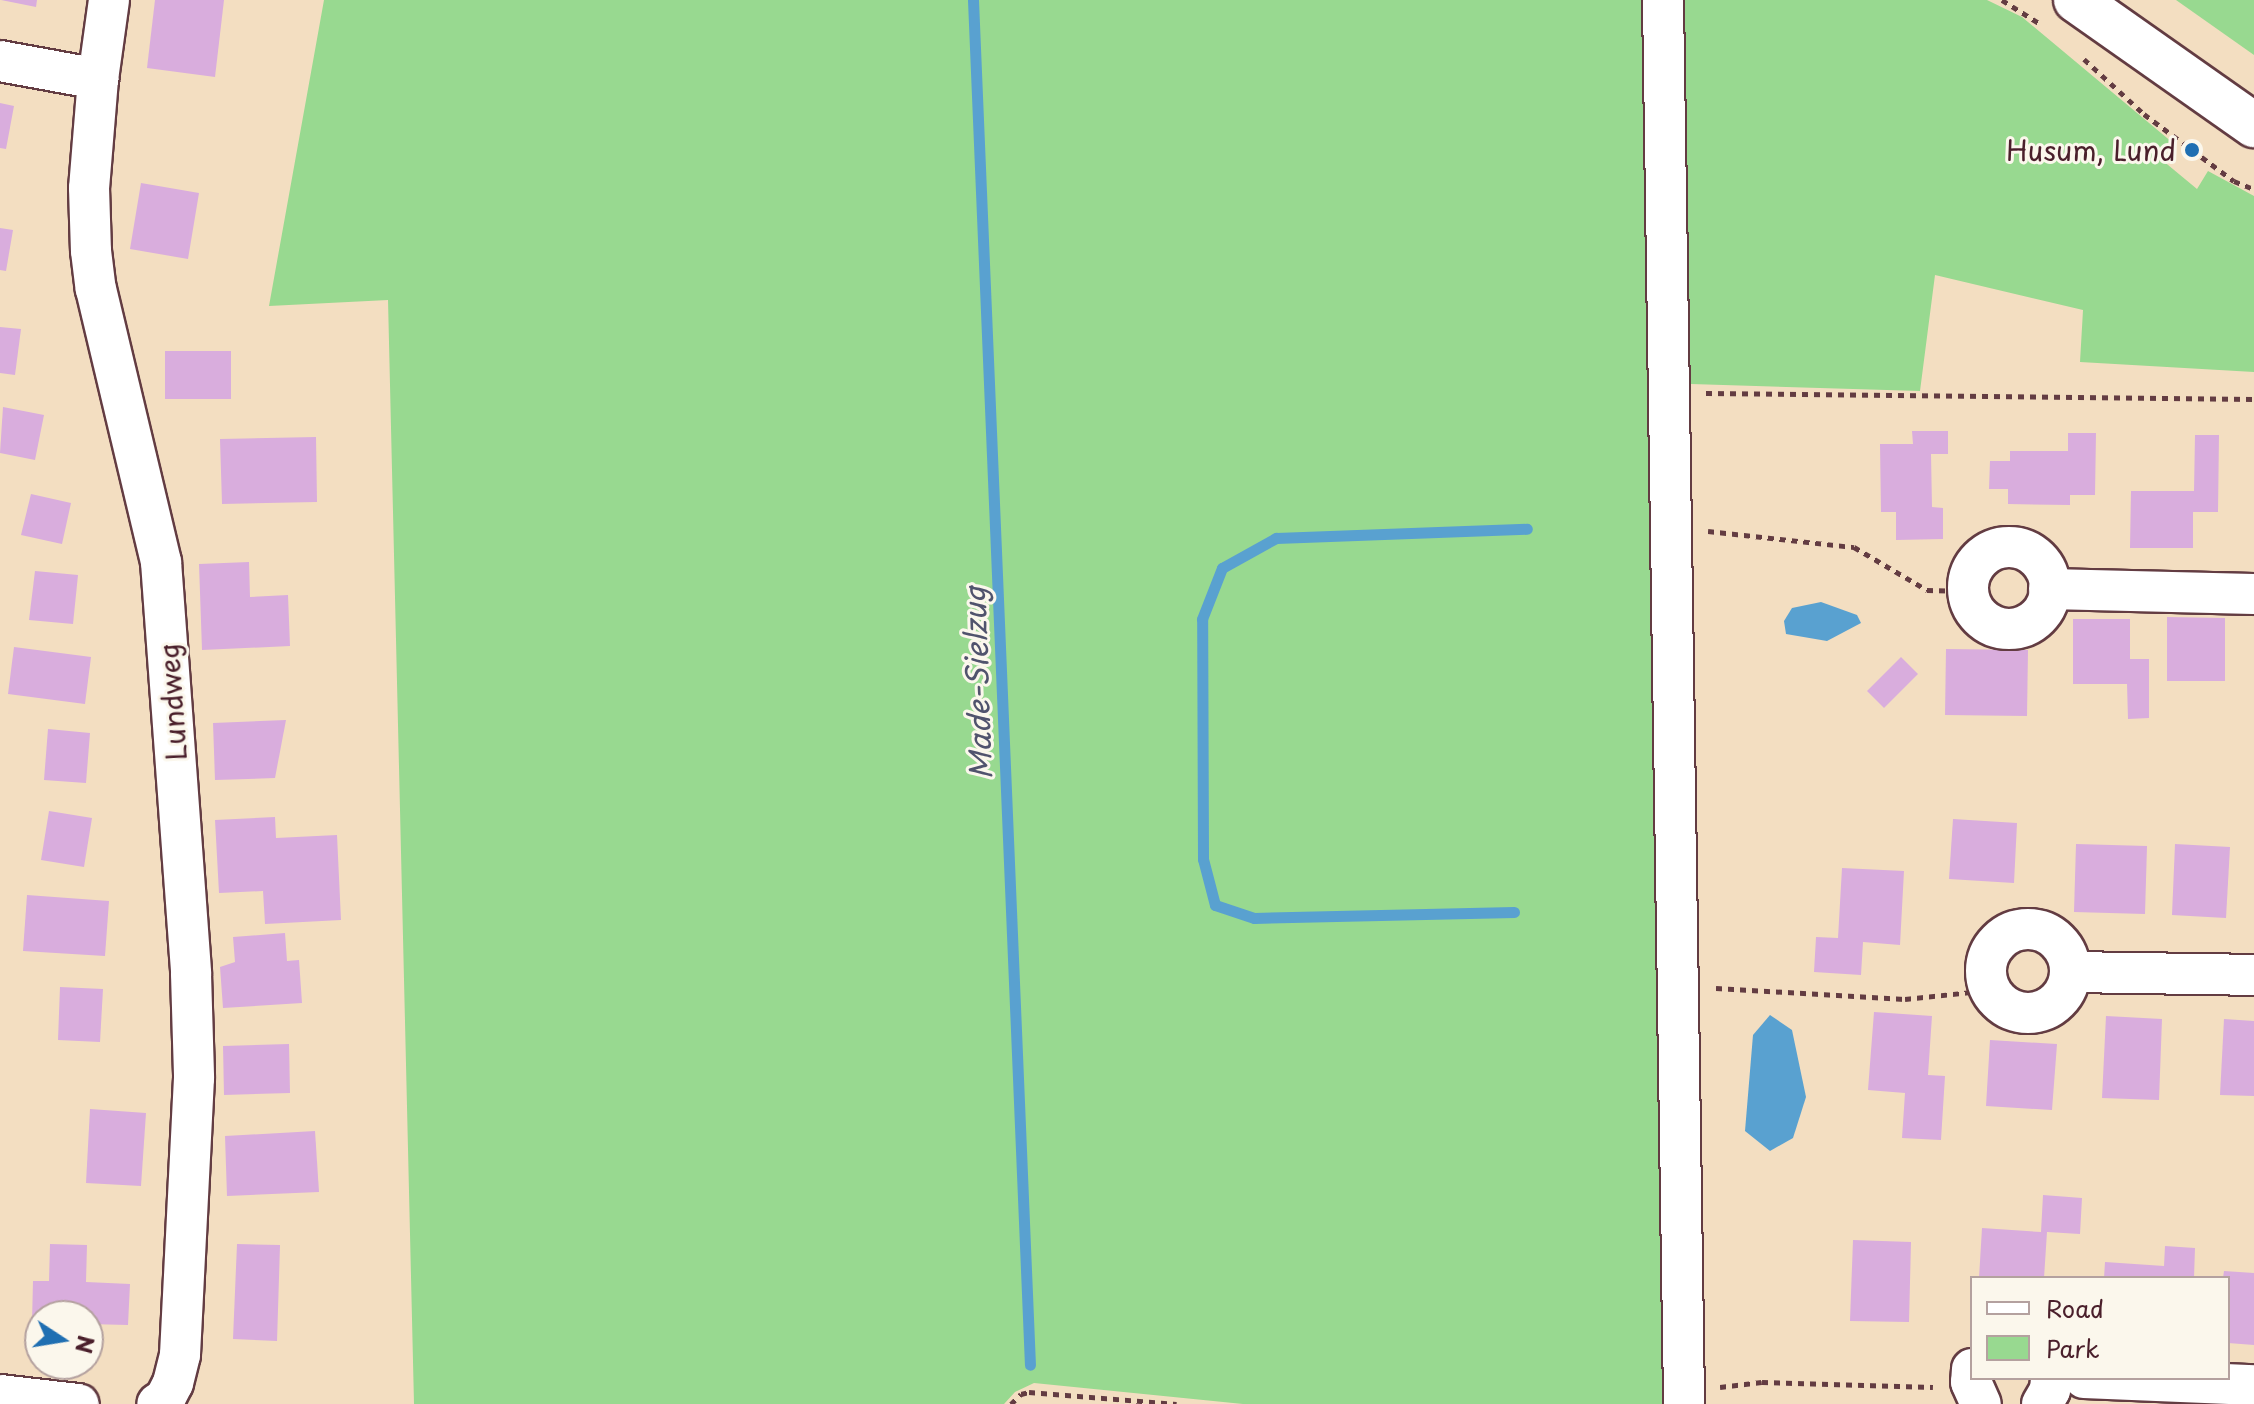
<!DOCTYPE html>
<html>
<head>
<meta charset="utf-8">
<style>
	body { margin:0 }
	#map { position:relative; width:2254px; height:1404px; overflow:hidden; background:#f3dec1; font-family:"Playpen Sans",sans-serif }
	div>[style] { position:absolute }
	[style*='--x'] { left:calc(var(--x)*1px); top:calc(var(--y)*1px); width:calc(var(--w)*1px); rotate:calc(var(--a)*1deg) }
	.green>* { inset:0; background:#98d990 }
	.water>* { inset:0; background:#59a1d0 }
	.stream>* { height:11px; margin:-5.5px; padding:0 5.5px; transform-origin:5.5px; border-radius:5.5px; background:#59a1d0 }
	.building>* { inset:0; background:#d9addd }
	.path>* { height:5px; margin-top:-2.5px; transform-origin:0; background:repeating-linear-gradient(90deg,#633c42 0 6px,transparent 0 12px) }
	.roads { filter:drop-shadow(2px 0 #633c42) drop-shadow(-2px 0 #633c42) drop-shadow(0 2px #633c42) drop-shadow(0 -2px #633c42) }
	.street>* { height:40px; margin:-20px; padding:0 20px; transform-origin:20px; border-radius:20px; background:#fff }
	.street>.ring { margin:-20px; padding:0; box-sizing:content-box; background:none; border:40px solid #fff; border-radius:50% }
	.secondary>* { height:44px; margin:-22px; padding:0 22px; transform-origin:22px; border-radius:22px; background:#fff }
	.dots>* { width:22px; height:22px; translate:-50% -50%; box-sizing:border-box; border:4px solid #fbf7ec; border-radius:50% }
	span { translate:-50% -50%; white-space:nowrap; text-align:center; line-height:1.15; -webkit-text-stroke:6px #fbf7ec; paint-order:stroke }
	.poi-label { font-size:28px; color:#4a1f2b }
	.right { translate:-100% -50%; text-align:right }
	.street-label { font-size:28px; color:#4a1f2b }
	.water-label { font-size:30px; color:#50536d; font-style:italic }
	.legend { position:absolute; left:1970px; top:1276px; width:260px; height:104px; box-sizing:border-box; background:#fbf7ec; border:2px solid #b4a19f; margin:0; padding:10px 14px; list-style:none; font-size:24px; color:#4a1f2b }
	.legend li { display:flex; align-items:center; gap:16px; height:40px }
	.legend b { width:40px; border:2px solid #b4a19f }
	.north { position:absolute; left:24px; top:1300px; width:80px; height:80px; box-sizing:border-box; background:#fbf7ec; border:2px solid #b4a19f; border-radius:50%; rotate:102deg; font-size:22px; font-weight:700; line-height:32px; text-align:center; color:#4a1f2b }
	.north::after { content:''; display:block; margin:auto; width:28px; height:36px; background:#1f6fb2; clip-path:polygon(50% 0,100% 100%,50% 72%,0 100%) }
</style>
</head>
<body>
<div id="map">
	<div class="green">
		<div style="clip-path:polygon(324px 0,1652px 0,1673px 1404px,1243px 1404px,1034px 1383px,1015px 1392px,1004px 1404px,414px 1404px,388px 300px,269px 306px)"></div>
		<div style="clip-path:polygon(1674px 0,1987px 0,2022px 17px,2173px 143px,2162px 160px,2197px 189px,2208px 171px,2254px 196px,2254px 372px,2080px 362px,2083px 310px,1935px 275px,1920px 391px,1691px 384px,1678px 375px)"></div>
		<div style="clip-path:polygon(2176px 0,2254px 0,2254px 55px)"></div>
	</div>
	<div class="water">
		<div style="clip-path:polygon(1821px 602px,1857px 615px,1861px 623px,1827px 641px,1786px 634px,1784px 621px,1792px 608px)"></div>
		<div style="clip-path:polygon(1770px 1015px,1792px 1030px,1806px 1097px,1793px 1138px,1770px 1151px,1745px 1131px,1753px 1035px)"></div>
	</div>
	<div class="stream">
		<div style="--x:973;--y:0;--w:1366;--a:87.61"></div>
		<div style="--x:1514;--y:912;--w:260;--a:178.7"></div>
		<div style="--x:1254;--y:918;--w:41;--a:-161.6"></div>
		<div style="--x:1215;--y:905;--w:48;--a:-104.6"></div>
		<div style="--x:1203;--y:859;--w:240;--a:-90.2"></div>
		<div style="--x:1202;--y:619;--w:55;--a:-68.6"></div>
		<div style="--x:1222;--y:568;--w:62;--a:-29.1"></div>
		<div style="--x:1276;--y:538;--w:251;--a:-2.1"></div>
	</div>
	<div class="building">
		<div style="clip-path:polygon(1px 0,37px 0,36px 7px)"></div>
		<div style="clip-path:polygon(155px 0,224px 0,215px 77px,147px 68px)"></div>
		<div style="clip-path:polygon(0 103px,14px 106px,6px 149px,0 148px)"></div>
		<div style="clip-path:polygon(141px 183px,199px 193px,188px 259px,130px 249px)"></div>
		<div style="clip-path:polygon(0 228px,13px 230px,6px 271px,0 270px)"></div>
		<div style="clip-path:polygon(0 327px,21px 329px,15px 375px,0 373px)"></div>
		<div style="clip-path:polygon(165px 351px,231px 351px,231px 399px,165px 399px)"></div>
		<div style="clip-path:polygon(3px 407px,44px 415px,35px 460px,0 453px)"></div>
		<div style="clip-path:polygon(1912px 431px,1948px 431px,1948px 454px,1931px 454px,1932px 507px,1943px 508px,1943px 539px,1896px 540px,1896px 512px,1881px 512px,1880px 444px,1913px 444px)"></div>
		<div style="clip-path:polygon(2068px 433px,2096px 433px,2095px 495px,2070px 495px,2070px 505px,2008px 504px,2008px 489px,1989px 489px,1990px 461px,2010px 461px,2010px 451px,2068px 451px)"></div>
		<div style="clip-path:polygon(2195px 435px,2219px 435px,2218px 512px,2193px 512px,2193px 548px,2130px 548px,2131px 491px,2194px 491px)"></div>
		<div style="clip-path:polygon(316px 437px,317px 502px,222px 504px,220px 439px)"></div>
		<div style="clip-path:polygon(31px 494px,71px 503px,62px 544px,21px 535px)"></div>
		<div style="clip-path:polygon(249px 562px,250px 597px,288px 595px,290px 646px,202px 650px,199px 564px)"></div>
		<div style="clip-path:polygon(35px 571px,78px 575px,73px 624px,29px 620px)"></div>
		<div style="clip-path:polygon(2167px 617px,2225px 618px,2225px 681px,2167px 681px)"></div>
		<div style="clip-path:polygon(2073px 619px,2130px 619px,2130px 659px,2149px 659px,2149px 718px,2128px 719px,2127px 684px,2073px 684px)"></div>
		<div style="clip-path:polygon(14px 647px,91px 657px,85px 704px,8px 694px)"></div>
		<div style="clip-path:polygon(1946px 649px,2028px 650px,2027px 716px,1945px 715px)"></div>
		<div style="clip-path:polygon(1901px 657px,1918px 674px,1884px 708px,1867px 691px)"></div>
		<div style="clip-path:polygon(286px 720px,275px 778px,215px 780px,213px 723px)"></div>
		<div style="clip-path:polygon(48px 729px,90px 733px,86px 783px,44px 780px)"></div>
		<div style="clip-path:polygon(49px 811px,92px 818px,84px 867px,41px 860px)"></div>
		<div style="clip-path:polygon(275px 817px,276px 838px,337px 835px,341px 920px,265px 924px,263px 891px,219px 893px,215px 820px)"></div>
		<div style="clip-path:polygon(1953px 819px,2017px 823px,2014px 883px,1949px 879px)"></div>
		<div style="clip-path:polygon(2076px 844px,2147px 846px,2145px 914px,2074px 912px)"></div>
		<div style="clip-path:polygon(2175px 844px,2230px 847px,2226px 918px,2172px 915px)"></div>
		<div style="clip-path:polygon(1842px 868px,1904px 871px,1900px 945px,1863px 942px,1861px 975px,1814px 972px,1816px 937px,1838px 938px)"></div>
		<div style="clip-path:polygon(27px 895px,109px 901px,105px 956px,23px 951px)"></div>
		<div style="clip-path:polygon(285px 933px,287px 961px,299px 960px,302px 1003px,223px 1008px,220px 967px,235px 962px,233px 937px)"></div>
		<div style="clip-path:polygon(60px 987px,103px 989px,100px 1042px,58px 1040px)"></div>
		<div style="clip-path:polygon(1874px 1012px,1932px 1016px,1928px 1075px,1945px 1076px,1941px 1140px,1902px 1138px,1905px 1093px,1868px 1090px)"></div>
		<div style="clip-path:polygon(2106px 1016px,2162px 1019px,2159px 1100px,2102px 1098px)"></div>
		<div style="clip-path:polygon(2224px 1019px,2254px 1021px,2254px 1096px,2220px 1095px)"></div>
		<div style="clip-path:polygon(1990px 1040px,2057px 1044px,2052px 1110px,1986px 1106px)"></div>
		<div style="clip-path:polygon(289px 1044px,290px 1093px,224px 1095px,223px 1046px)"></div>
		<div style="clip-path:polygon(90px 1109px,146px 1113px,141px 1186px,86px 1183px)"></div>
		<div style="clip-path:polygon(315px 1131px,319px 1192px,227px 1196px,225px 1136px)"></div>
		<div style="clip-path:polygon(2043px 1195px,2082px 1198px,2080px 1234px,2047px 1232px,2044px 1278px,1979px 1278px,1982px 1228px,2041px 1232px)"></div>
		<div style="clip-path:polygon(1853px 1240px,1911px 1242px,1909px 1322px,1850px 1321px)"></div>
		<div style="clip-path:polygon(50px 1244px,87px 1245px,86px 1282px,130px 1284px,128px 1325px,88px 1324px,88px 1316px,40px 1316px,40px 1322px,32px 1322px,33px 1281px,49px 1281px)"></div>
		<div style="clip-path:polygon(237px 1244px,280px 1245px,277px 1341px,233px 1339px)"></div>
		<div style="clip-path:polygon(2165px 1246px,2195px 1248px,2194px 1278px,2104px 1278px,2105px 1262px,2164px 1266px)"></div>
		<div style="clip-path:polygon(2224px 1271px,2254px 1273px,2254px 1345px,2228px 1343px,2228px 1278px,2223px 1278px)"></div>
	</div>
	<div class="path">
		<div style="--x:2002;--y:0;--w:47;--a:32"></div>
		<div style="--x:2084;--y:59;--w:81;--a:42.5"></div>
		<div style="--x:2144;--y:114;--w:112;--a:36.7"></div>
		<div style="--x:2234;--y:181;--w:22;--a:22"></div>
		<div style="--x:1706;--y:393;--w:548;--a:0.63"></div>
		<div style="--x:1708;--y:531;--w:147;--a:6.3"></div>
		<div style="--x:1854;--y:547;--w:85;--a:30.5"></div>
		<div style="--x:1927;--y:590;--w:41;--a:1.4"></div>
		<div style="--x:1716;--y:988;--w:189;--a:3.3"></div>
		<div style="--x:1905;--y:999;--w:85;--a:-6"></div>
		<div style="--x:1720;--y:1387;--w:42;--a:-6.8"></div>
		<div style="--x:1762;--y:1382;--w:171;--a:1.7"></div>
		<div style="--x:1011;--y:1404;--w:14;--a:-45"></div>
		<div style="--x:1021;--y:1394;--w:8;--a:-14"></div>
		<div style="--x:1029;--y:1392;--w:148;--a:4.6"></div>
	</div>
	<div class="roads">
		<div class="street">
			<div style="--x:109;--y:0;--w:80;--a:97.9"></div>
			<div style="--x:98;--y:79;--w:109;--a:94.7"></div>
			<div style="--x:89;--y:188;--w:63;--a:88.2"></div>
			<div style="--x:91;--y:251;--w:38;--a:83"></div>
			<div style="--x:96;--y:289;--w:281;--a:76.6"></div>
			<div style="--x:161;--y:562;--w:413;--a:85.8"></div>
			<div style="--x:191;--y:974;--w:104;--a:88.3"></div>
			<div style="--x:194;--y:1078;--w:277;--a:92.9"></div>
			<div style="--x:180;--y:1355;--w:29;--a:104"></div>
			<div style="--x:173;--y:1383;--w:18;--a:117"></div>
			<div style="--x:165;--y:1399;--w:9;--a:148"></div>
			<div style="--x:1663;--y:0;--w:1404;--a:89.14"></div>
			<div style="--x:0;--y:61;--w:100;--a:10.4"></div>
			<div class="ring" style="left:1968px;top:547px;width:42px;height:42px"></div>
			<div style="--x:2049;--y:589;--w:205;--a:1.4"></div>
			<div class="ring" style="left:1986px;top:929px;width:44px;height:44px"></div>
			<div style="--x:2070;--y:972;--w:184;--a:0.9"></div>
			<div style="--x:1972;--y:1369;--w:13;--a:94"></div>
			<div style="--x:1971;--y:1382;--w:24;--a:66"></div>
			<div style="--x:2084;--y:1378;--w:170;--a:2.4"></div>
			<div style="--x:0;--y:1395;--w:79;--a:6.6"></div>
			<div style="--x:2042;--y:1404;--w:16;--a:-60"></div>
			<div style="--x:2050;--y:1390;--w:12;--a:-85"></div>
		</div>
		<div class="secondary">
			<div style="--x:2076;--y:0;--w:218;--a:35.1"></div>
		</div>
	</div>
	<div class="dots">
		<div style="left:2192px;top:150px;background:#1f6fb2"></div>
	</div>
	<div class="poi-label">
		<span class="right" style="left:2176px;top:150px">Husum, Lund</span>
	</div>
	<div class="street-label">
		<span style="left:172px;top:702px;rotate:-94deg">Lundweg</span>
	</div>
	<div class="water-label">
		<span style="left:977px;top:683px;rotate:-92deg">Made-Sielzug</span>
	</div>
	<ul class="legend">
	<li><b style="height:10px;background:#fff"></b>Road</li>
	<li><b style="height:22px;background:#98d990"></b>Park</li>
	</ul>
	<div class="north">N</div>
</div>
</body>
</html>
